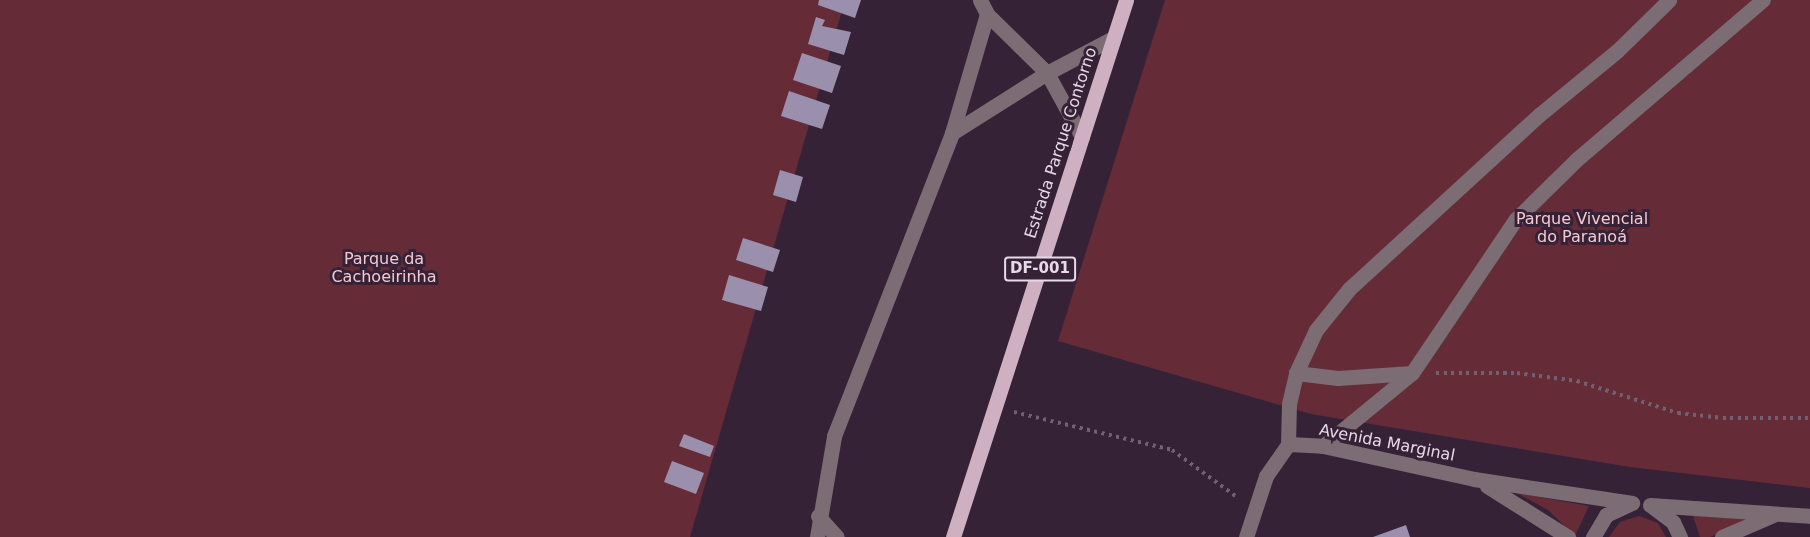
<!DOCTYPE html>
<html>
<head>
<meta charset="utf-8">
<style>
	body { margin:0 }
	#map { position:relative; width:1810px; height:537px; overflow:hidden; background:#362237; font-family:"DejaVu Sans",sans-serif }
	div>[style] { position:absolute }
	[style*='--x'] { left:calc(var(--x)*1px); top:calc(var(--y)*1px); width:calc(var(--w)*1px); rotate:calc(var(--a)*1deg) }
	.green>* { inset:0; background:#652c38 }
	.building>* { inset:0; background:#9b8fae }
	.path>* { height:4px; margin-top:-2px; transform-origin:0; background:repeating-linear-gradient(90deg,#715f72 0 3px,transparent 0 7.5px) }
	.minor>* { height:15px; margin:-7.5px; padding:0 7.5px; transform-origin:7.5px; border-radius:7.5px; background:#7c6d75 }
	.major>* { height:15px; margin:-7.5px; padding:0 7.5px; transform-origin:7.5px; border-radius:7.5px; background:#ceb0c0 }
	span { translate:-50% -50%; white-space:nowrap; text-align:center; line-height:1.15; -webkit-text-stroke:6px #362237; paint-order:stroke }
	.shield-label span { padding:2px 4px; background:#362237; border:2px solid; border-radius:4px; -webkit-text-stroke-width:0 }
	.shield-label { font-size:15px; color:#e7dae8; font-weight:700 }
	.street-label { font-size:16px; color:#e7dae8 }
	.park-label { font-size:16px; color:#f5c8cf }
</style>
</head>
<body>
<div id="map">
	<div class="green">
		<div style="clip-path:polygon(0 0,845px 0,690px 537px,0 537px)"></div>
		<div style="clip-path:polygon(1165px 0,1810px 0,1810px 488px,1630px 467px,1311px 414px,1058px 341px)"></div>
		<div style="clip-path:polygon(1517px 493px,1589px 506px,1575px 536px,1548px 510px)"></div>
		<div style="clip-path:polygon(1692px 513px,1758px 517px,1710px 537px,1700px 537px)"></div>
		<div style="clip-path:polygon(1639px 516px,1658px 523px,1666px 537px,1609px 537px,1620px 522px)"></div>
	</div>
	<div class="building">
		<div style="clip-path:polygon(819px 0,861px 0,855px 18px,818px 5px)"></div>
		<div style="clip-path:polygon(816px 17px,825px 20px,822px 26px,851px 32px,844px 55px,808px 44px)"></div>
		<div style="clip-path:polygon(802px 53px,841px 66px,832px 93px,793px 80px)"></div>
		<div style="clip-path:polygon(789px 91px,830px 105px,822px 129px,781px 116px)"></div>
		<div style="clip-path:polygon(780px 170px,803px 177px,796px 202px,773px 195px)"></div>
		<div style="clip-path:polygon(743px 238px,780px 250px,773px 272px,736px 260px)"></div>
		<div style="clip-path:polygon(729px 275px,768px 287px,761px 311px,722px 300px)"></div>
		<div style="clip-path:polygon(684px 434px,714px 446px,710px 457px,679px 446px)"></div>
		<div style="clip-path:polygon(672px 461px,704px 473px,696px 494px,664px 482px)"></div>
		<div style="clip-path:polygon(1406px 525px,1410px 537px,1373px 537px)"></div>
	</div>
	<div class="path">
		<div style="--x:1436;--y:373;--w:81;--a:0"></div>
		<div style="--x:1517;--y:373;--w:61;--a:7.6"></div>
		<div style="--x:1577;--y:381;--w:106;--a:17.6"></div>
		<div style="--x:1678;--y:413;--w:45;--a:6.3"></div>
		<div style="--x:1723;--y:418;--w:87;--a:0"></div>
		<div style="--x:1014;--y:412;--w:163;--a:13.5"></div>
		<div style="--x:1172;--y:450;--w:82;--a:36"></div>
	</div>
	<div class="minor">
		<div style="--x:980;--y:0;--w:16;--a:63"></div>
		<div style="--x:987;--y:14;--w:84;--a:44.5"></div>
		<div style="--x:1047;--y:73;--w:73;--a:61.3"></div>
		<div style="--x:952;--y:133;--w:112;--a:-32.3"></div>
		<div style="--x:1047;--y:73;--w:75;--a:-27.9"></div>
		<div style="--x:1296;--y:373;--w:42;--a:6.8"></div>
		<div style="--x:1338;--y:378;--w:74;--a:-3.9"></div>
		<div style="--x:1412;--y:373;--w:186;--a:-56"></div>
		<div style="--x:1516;--y:219;--w:84;--a:-44.5"></div>
		<div style="--x:1576;--y:160;--w:246;--a:-40.6"></div>
		<div style="--x:1288;--y:444;--w:40;--a:-88.6"></div>
		<div style="--x:1289;--y:404;--w:32;--a:-77"></div>
		<div style="--x:1296;--y:373;--w:47;--a:-65.1"></div>
		<div style="--x:1316;--y:330;--w:53;--a:-51.2"></div>
		<div style="--x:1349;--y:289;--w:258;--a:-42.5"></div>
		<div style="--x:1539;--y:115;--w:101;--a:-39.4"></div>
		<div style="--x:1617;--y:51;--w:73;--a:-44.4"></div>
		<div style="--x:1323;--y:446;--w:115;--a:-39.4"></div>
		<div style="--x:1487;--y:486;--w:96;--a:32.2"></div>
		<div style="--x:1650;--y:505;--w:160;--a:3.9"></div>
		<div style="--x:1653;--y:507;--w:25;--a:37"></div>
		<div style="--x:1673;--y:522;--w:17;--a:65"></div>
		<div style="--x:818;--y:516;--w:28;--a:48"></div>
		<div style="--x:817;--y:537;--w:102;--a:-80.4"></div>
		<div style="--x:834;--y:436;--w:325;--a:-68.7"></div>
		<div style="--x:952;--y:133;--w:124;--a:-73.6"></div>
		<div style="--x:1246;--y:537;--w:64;--a:-71.8"></div>
		<div style="--x:1266;--y:476;--w:39;--a:-55"></div>
		<div style="--x:1288;--y:444;--w:35;--a:3"></div>
		<div style="--x:1323;--y:446;--w:155;--a:12.3"></div>
		<div style="--x:1474;--y:479;--w:160;--a:8.6"></div>
		<div style="--x:1593;--y:537;--w:26;--a:-59"></div>
		<div style="--x:1606;--y:515;--w:26;--a:-25"></div>
		<div style="--x:1722;--y:537;--w:56;--a:-23.3"></div>
	</div>
	<div class="major">
		<div style="--x:953;--y:537;--w:564;--a:-72.14"></div>
	</div>
	<div class="shield-label">
		<span style="left:1040px;top:269px">DF-001</span>
	</div>
	<div class="street-label">
		<span style="left:1061px;top:143px;rotate:-72deg">Estrada Parque Contorno</span>
		<span style="left:1387px;top:443px;rotate:11deg">Avenida Marginal</span>
	</div>
	<div class="park-label">
		<span style="left:1582px;top:228px">Parque Vivencial<br>do Paranoá</span>
		<span style="left:384px;top:268px">Parque da<br>Cachoeirinha</span>
	</div>
</div>
</body>
</html>
